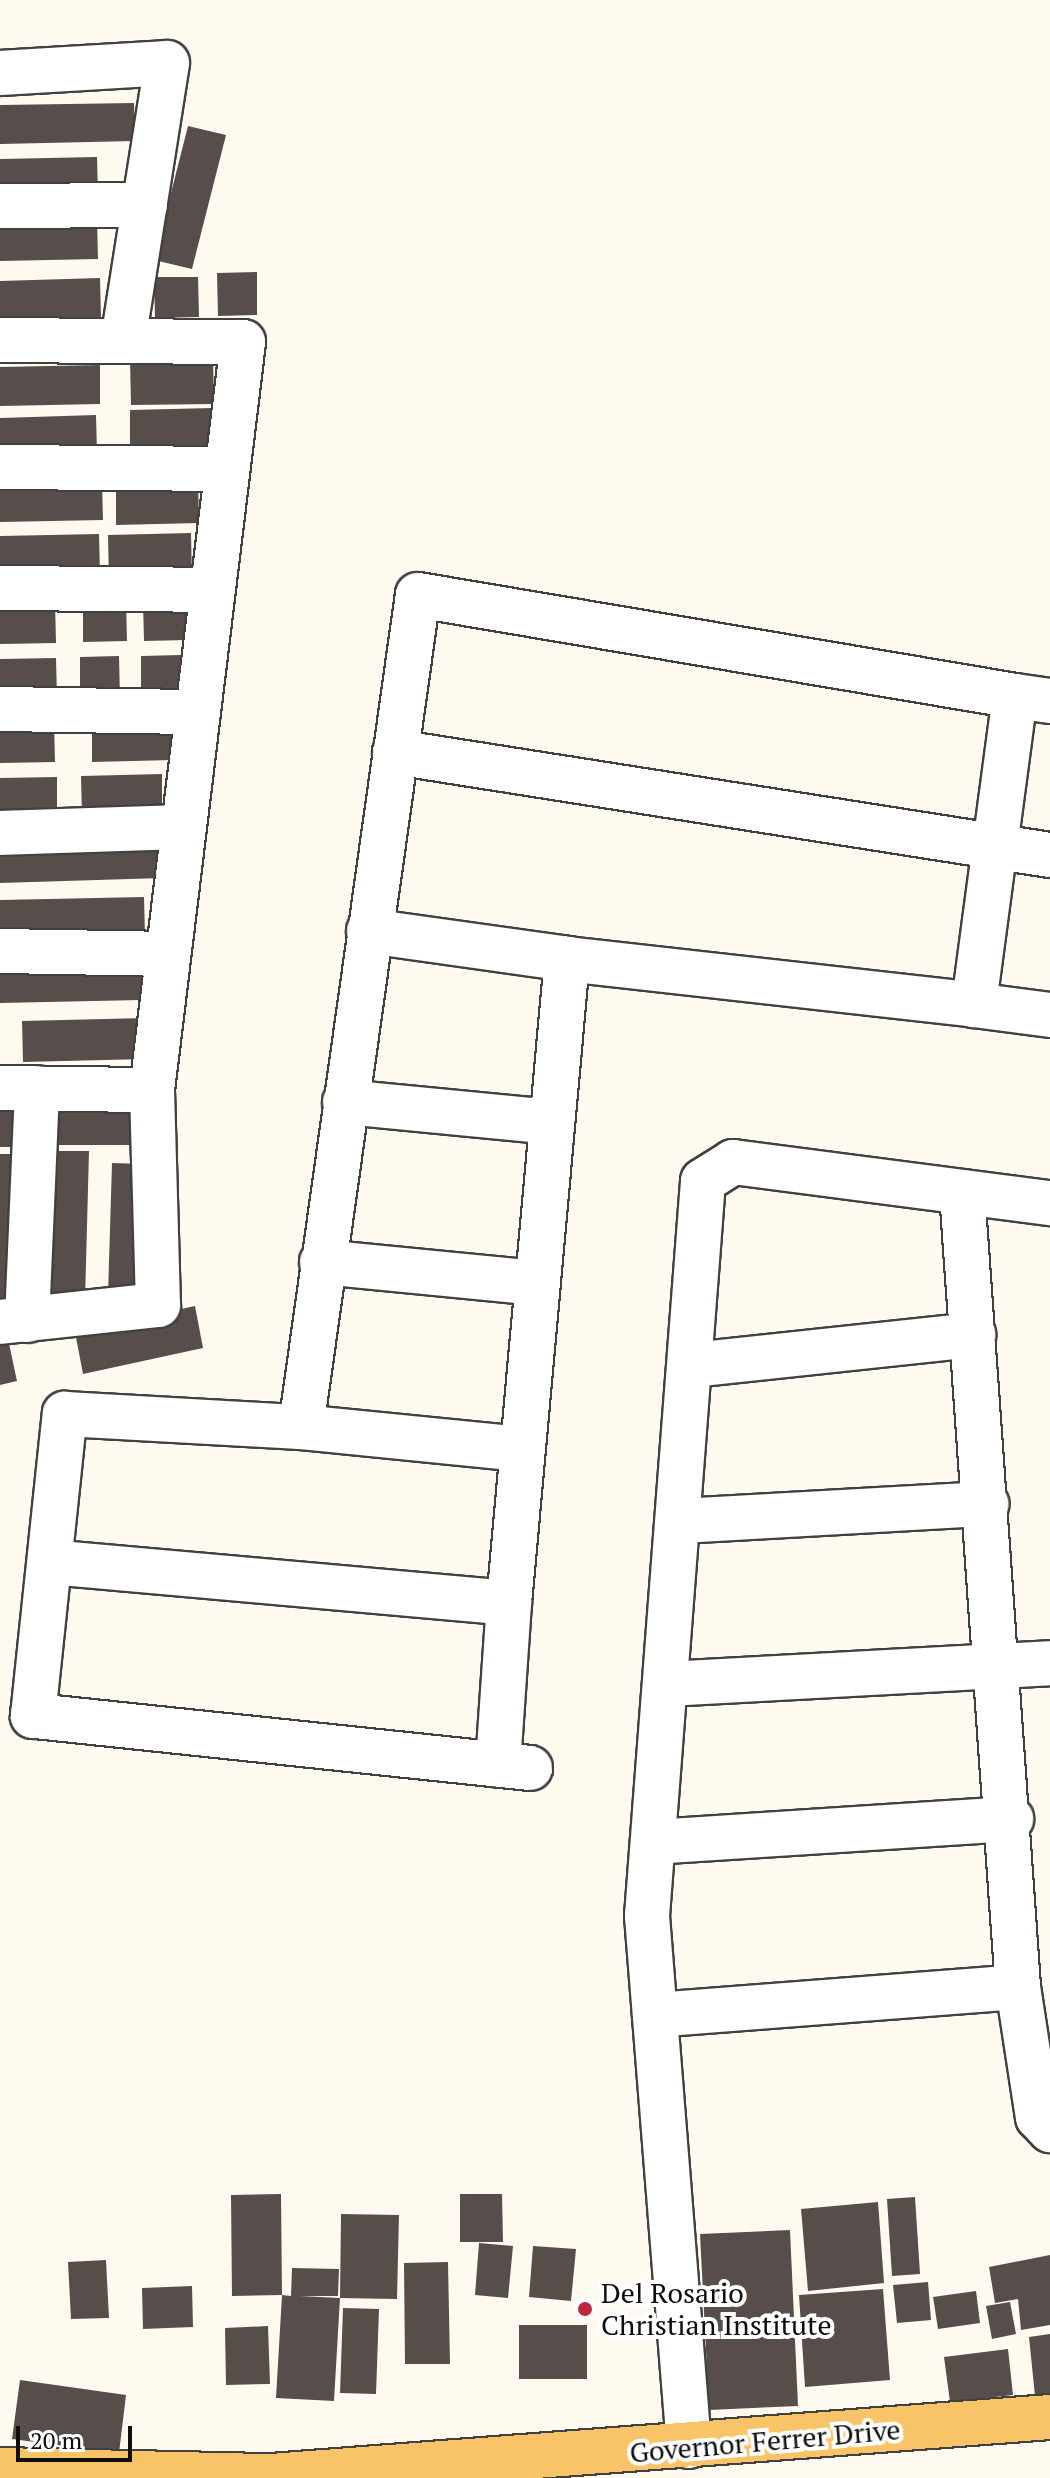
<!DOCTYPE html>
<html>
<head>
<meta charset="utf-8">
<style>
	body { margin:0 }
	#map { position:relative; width:1050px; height:2478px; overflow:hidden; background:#fffaf0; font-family:"PT Serif",serif }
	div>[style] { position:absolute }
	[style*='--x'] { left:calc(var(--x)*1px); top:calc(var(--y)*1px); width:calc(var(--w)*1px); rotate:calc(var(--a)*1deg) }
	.building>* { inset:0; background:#574e4b }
	.roads { filter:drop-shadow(2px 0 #414141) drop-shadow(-2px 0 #414141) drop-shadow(0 2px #414141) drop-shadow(0 -2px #414141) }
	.minor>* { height:44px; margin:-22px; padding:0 22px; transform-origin:22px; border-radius:22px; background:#fff }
	.major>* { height:44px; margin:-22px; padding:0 22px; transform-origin:22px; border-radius:22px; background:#f8c467 }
	.dots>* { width:22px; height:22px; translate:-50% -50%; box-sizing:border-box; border:4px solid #fff; border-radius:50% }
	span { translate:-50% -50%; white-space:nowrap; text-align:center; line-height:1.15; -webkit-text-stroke:8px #fff; paint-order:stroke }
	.poi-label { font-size:28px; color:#0e0e0e }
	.left { translate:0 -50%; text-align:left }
	.street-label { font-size:28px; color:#0e0e0e }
	.scale { position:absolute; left:16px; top:2426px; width:116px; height:36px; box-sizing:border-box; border:4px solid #0e0e0e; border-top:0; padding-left:10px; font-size:24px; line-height:28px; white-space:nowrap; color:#0e0e0e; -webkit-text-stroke:6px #fff; paint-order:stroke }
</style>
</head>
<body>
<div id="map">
	<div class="building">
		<div style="clip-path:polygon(134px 103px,135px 141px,0 144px,0 105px)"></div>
		<div style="clip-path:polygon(188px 126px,226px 135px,192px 269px,154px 260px)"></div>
		<div style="clip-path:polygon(97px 157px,98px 195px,0 197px,0 159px)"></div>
		<div style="clip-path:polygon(97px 220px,98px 259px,0 261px,0 222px)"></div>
		<div style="clip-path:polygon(257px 272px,257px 315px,218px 316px,217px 273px)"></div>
		<div style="clip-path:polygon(154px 277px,198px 277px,199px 317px,155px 318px)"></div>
		<div style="clip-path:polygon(100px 278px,101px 318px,0 319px,0 281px)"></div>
		<div style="clip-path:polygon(213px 356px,214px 404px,131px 405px,130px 358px)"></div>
		<div style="clip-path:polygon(100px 365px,100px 404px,0 406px,0 367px)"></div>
		<div style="clip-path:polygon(212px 408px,213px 456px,130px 458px,130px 410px)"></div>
		<div style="clip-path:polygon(96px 415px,97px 454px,0 456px,0 418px)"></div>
		<div style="clip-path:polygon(198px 476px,199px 523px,116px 525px,116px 478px)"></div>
		<div style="clip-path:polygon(102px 481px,103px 520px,0 522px,0 483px)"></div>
		<div style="clip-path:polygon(191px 533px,192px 581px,109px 582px,108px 535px)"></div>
		<div style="clip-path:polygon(99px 534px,100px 573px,0 575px,0 536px)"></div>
		<div style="clip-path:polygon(187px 600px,187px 640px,144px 641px,143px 601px)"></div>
		<div style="clip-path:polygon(126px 601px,127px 641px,83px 642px,83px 602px)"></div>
		<div style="clip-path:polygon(55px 602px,56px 643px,0 644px,0 604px)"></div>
		<div style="clip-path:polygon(180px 655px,180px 698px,141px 699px,141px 656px)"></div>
		<div style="clip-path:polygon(119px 656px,120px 699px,80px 700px,80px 657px)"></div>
		<div style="clip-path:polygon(56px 658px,57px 698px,0 700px,0 659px)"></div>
		<div style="clip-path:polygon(172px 719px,173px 760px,92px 762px,92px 721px)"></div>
		<div style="clip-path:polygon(54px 721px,55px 762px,0 763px,0 722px)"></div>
		<div style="clip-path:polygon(162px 774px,162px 815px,82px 817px,81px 776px)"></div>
		<div style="clip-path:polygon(57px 777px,57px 818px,0 819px,0 778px)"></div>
		<div style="clip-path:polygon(162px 837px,162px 878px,0 883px,0 841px)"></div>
		<div style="clip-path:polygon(144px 897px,145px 937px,0 941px,0 900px)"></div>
		<div style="clip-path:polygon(141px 959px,141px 1000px,0 1003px,0 962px)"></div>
		<div style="clip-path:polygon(145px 1018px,146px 1059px,23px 1062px,22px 1021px)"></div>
		<div style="clip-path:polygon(54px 1102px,131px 1102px,131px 1145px,54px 1145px)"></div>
		<div style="clip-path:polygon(0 1104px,14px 1104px,14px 1147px,0 1147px)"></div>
		<div style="clip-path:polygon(56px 1151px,89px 1151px,85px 1301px,52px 1300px)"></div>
		<div style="clip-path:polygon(0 1154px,16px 1154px,12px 1304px,0 1304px)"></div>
		<div style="clip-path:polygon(112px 1163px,146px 1164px,142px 1296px,108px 1295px)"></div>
		<div style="clip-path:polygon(195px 1306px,203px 1348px,83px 1374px,75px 1332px)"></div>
		<div style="clip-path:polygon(8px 1339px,17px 1381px,0 1385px,0 1341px)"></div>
		<div style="clip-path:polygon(281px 2194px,282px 2295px,232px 2296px,231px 2195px)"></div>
		<div style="clip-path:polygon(460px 2194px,502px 2194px,503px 2242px,460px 2242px)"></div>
		<div style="clip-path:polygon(915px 2197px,920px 2274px,892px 2276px,887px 2199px)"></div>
		<div style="clip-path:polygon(878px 2202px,884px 2283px,808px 2291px,801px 2209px)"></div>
		<div style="clip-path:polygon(341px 2214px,399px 2215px,397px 2299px,340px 2298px,334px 2401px,276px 2398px,282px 2295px,291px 2296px,292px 2268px,339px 2269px,338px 2296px,300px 2296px,340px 2298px)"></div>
		<div style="clip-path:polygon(790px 2230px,798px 2406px,709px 2410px,700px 2234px)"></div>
		<div style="clip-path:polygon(479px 2243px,513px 2246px,508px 2298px,475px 2295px)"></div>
		<div style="clip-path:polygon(533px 2246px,576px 2249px,571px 2301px,529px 2297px)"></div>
		<div style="clip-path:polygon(1050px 2255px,1050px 2325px,1021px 2330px,1018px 2299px,995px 2303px,989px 2267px)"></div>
		<div style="clip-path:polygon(106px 2260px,109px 2318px,71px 2319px,68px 2262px)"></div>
		<div style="clip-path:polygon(448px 2262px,450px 2364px,405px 2364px,404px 2263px)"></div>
		<div style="clip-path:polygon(928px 2282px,931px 2320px,897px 2323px,893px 2285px)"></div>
		<div style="clip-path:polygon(192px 2286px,193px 2327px,143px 2329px,142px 2288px)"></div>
		<div style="clip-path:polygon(883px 2289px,890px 2380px,805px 2387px,799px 2295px)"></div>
		<div style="clip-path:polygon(976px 2291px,980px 2323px,938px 2329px,933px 2297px)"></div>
		<div style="clip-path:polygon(1010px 2302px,1016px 2334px,992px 2339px,986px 2306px)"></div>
		<div style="clip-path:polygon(343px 2308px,379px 2309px,376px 2394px,340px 2393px)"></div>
		<div style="clip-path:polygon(519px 2325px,587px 2325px,587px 2379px,519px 2379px)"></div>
		<div style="clip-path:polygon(268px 2326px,270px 2384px,226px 2385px,225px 2328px)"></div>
		<div style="clip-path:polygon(1050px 2334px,1050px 2394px,1035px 2396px,1029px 2337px)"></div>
		<div style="clip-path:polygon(1008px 2349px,1013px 2395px,950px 2402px,944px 2357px)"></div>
		<div style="clip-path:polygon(20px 2380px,126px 2395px,119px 2453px,12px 2439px)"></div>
	</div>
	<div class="roads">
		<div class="minor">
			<div style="--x:0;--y:73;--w:167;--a:-3.4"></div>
			<div style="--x:167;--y:63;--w:281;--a:99"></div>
			<div style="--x:0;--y:206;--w:145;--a:-0.4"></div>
			<div style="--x:0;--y:340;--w:243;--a:0.5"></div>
			<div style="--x:243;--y:342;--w:754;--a:96.94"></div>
			<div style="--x:152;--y:1090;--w:215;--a:88.4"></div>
			<div style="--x:158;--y:1305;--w:159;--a:173.9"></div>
			<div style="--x:0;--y:467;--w:227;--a:0.5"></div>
			<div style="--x:0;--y:588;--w:212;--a:0.5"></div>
			<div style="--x:1050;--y:701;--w:35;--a:-172"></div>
			<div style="--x:1015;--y:696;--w:312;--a:97.6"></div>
			<div style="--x:974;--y:1005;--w:77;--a:7.5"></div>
			<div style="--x:0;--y:709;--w:198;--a:0.9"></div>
			<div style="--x:395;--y:752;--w:663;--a:8.94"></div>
			<div style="--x:0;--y:833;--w:184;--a:-1.9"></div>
			<div style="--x:369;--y:931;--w:200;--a:8"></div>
			<div style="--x:0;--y:951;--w:168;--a:1"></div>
			<div style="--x:0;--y:1088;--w:152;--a:0.8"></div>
			<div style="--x:345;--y:1102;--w:208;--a:5.5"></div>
			<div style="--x:962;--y:1192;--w:797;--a:85.97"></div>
			<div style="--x:1018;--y:1987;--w:132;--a:81.3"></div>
			<div style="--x:1038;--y:2117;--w:18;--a:47"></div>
			<div style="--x:322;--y:1262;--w:216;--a:5.6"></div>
			<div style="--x:27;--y:1320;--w:232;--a:-87.5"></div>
			<div style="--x:692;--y:1365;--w:283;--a:-6.1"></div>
			<div style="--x:301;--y:1427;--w:222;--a:5.7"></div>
			<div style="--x:680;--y:1521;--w:307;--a:-3.2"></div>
			<div style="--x:50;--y:1562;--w:461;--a:5.1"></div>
			<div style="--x:509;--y:1603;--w:162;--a:93.9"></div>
			<div style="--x:509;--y:1603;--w:647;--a:-84.85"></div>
			<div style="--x:567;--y:959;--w:410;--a:6.4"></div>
			<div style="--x:666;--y:1684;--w:385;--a:-3.1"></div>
			<div style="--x:530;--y:1768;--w:500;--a:-174"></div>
			<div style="--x:33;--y:1716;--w:304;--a:-84"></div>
			<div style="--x:65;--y:1414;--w:236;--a:3.2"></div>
			<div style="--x:301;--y:1427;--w:840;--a:-82"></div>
			<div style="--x:418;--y:595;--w:605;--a:9.6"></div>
			<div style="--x:654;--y:1842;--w:358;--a:-3.7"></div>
			<div style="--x:655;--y:2015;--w:364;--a:-4.4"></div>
			<div style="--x:689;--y:2446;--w:532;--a:-94.53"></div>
			<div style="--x:647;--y:1916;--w:737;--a:-85.64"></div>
			<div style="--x:703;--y:1181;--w:36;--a:-32"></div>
			<div style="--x:733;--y:1162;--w:320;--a:7.4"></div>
		</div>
		<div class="major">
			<div style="--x:0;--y:2470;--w:271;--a:1.3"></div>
			<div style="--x:271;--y:2476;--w:781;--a:-4.33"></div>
		</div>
	</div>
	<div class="dots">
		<div style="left:585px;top:2309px;background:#bf263f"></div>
	</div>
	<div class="poi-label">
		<span class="left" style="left:601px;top:2309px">Del Rosario<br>Christian Institute</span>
	</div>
	<div class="street-label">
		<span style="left:765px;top:2441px;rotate:-5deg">Governor Ferrer Drive</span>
	</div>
	<div class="scale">20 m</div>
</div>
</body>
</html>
